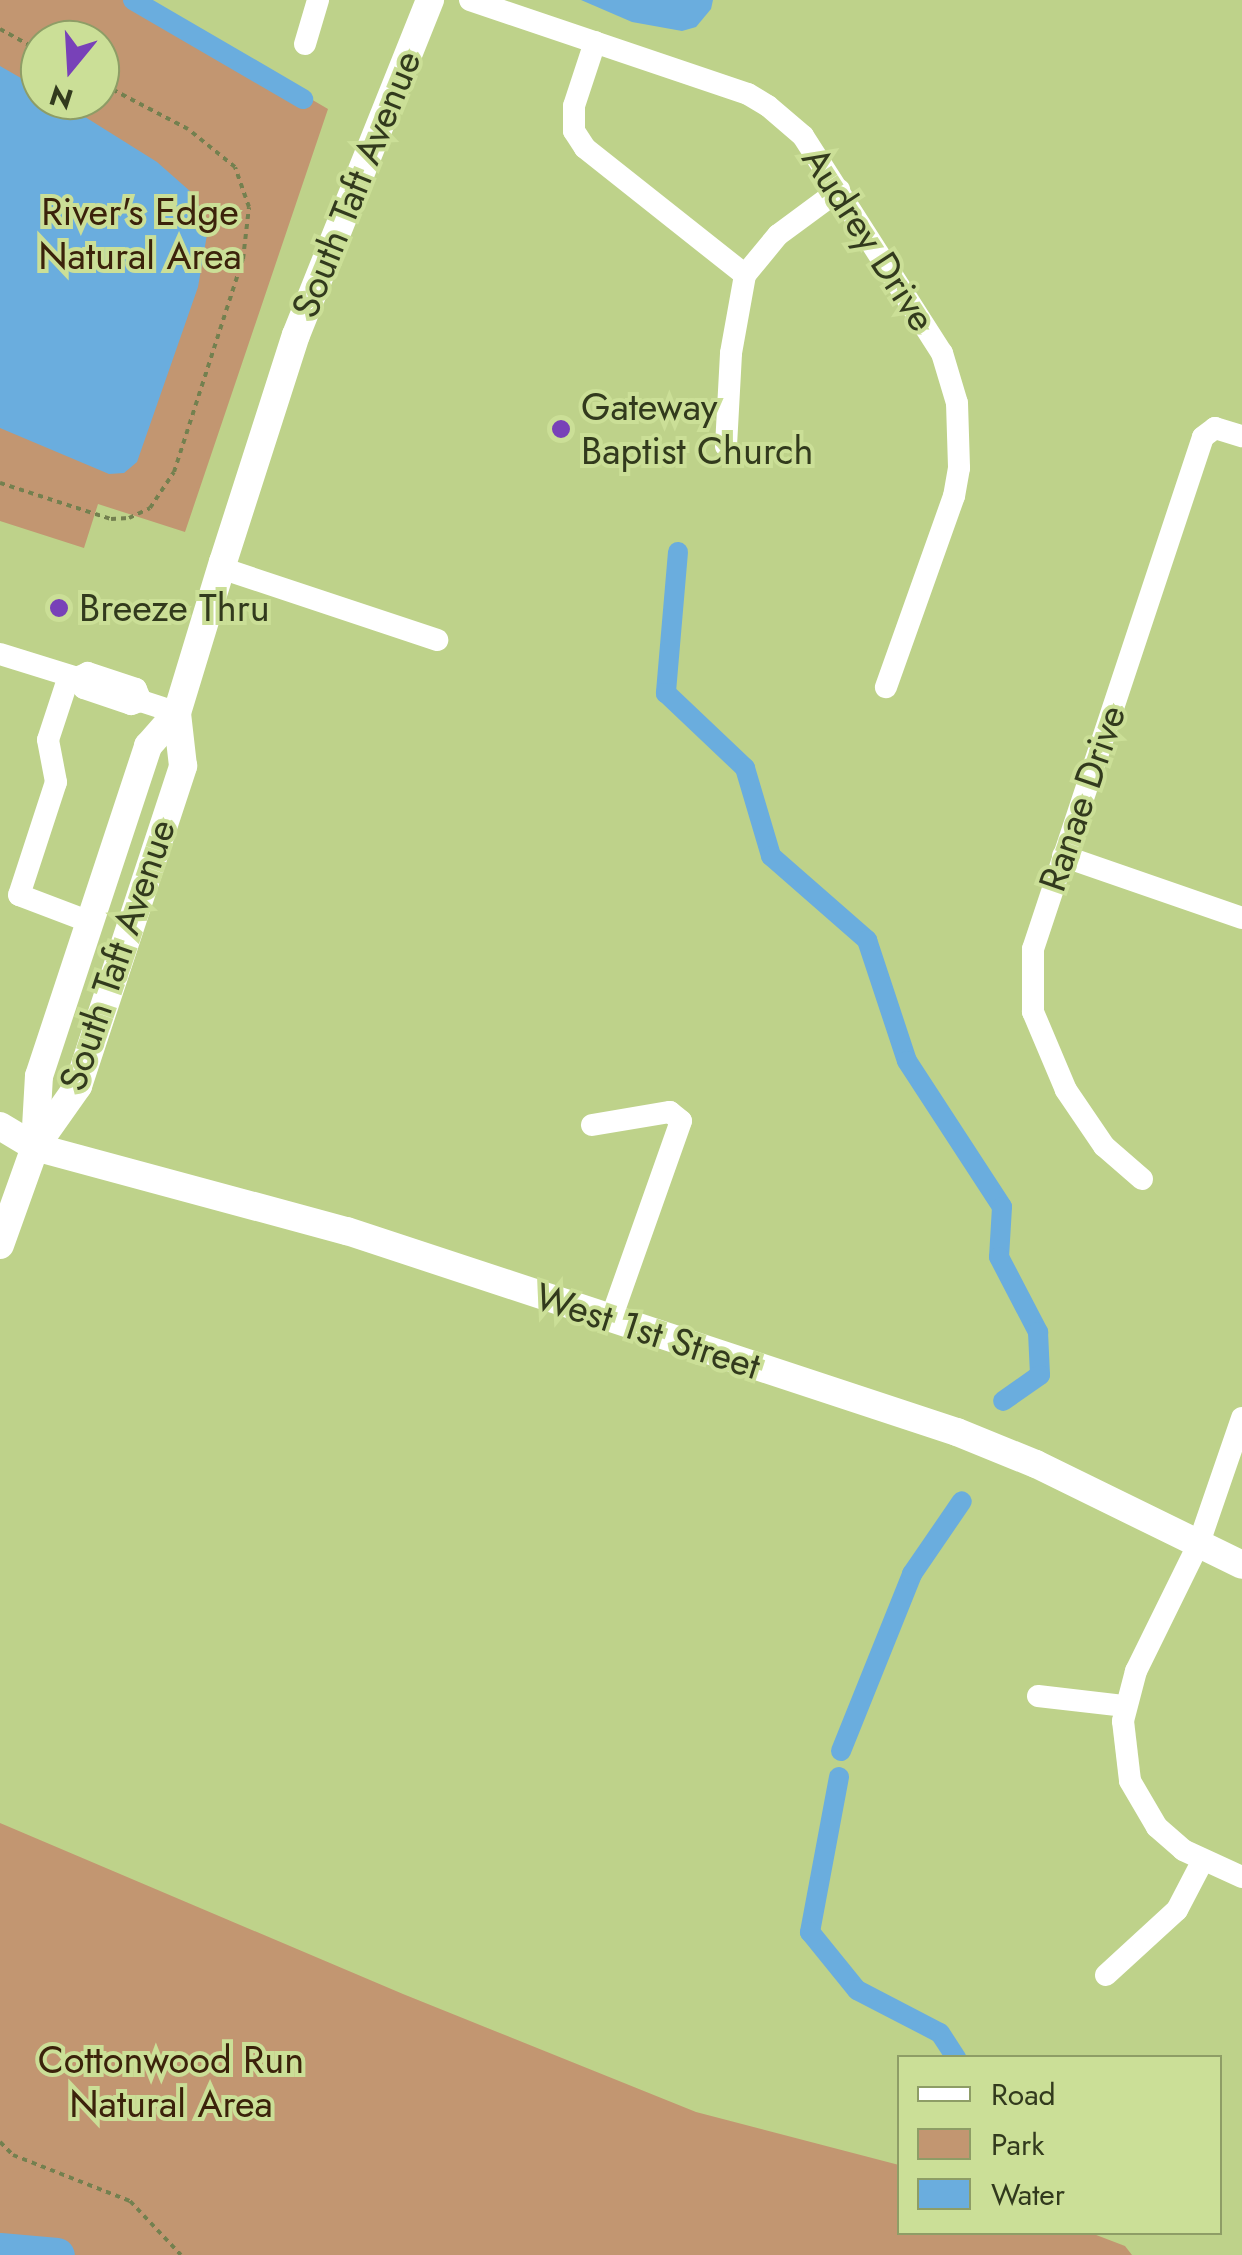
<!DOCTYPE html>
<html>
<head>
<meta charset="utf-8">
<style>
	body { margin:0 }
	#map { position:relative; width:1242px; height:2255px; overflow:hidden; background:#bed28a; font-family:Jost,sans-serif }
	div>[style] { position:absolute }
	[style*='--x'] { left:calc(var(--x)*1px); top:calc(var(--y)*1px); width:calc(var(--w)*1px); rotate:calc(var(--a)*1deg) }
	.green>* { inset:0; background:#c29671 }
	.water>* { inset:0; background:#6aadde }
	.canal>* { height:20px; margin:-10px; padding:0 10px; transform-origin:10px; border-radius:10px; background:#6aadde }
	.river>* { height:35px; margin:-17.5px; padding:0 17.5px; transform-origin:17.5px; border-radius:17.5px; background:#6aadde }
	.path>* { height:4px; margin-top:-2px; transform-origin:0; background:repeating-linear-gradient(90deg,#73804f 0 5px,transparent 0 10px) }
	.minor>* { height:22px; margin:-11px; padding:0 11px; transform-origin:11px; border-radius:11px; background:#fff }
	.major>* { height:28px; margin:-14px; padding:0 14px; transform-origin:14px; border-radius:14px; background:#fff }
	.dots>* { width:28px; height:28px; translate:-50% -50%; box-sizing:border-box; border:5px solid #cbdf97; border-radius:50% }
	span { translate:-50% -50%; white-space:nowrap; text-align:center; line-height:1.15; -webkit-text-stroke:8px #cbdf97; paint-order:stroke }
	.street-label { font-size:38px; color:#323a1d }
	.park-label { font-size:38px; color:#3b220b }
	.poi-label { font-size:38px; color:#323a1d }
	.left { translate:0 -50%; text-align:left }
	.legend { position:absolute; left:897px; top:2055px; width:325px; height:180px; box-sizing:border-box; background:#cbdf97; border:2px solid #8e9d66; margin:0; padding:12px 18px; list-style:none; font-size:30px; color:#323a1d }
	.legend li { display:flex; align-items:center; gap:20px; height:50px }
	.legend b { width:50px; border:2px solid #8e9d66 }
	.north { position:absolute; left:20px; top:20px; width:100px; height:100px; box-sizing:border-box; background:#cbdf97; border:2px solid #8e9d66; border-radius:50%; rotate:198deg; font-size:28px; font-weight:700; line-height:40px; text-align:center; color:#323a1d }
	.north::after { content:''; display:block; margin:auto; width:35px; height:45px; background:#7841b8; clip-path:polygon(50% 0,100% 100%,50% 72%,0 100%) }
</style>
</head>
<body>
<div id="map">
	<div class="green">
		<div style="clip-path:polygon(evenodd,0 0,141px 0,328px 109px,185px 532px,98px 504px,84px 548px,0 521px,0 0,40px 40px,100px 40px,100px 100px,40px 100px,40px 40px)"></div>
		<div style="clip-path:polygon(0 1823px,403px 1994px,696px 2112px,899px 2165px,900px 2232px,1091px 2233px,1125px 2246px,1132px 2255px,0 2255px)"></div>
	</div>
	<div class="water">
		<div style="clip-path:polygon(581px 0,713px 0,711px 9px,696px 27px,682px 31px,632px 22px)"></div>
		<div style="clip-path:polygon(0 66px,40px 89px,40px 100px,58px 100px,157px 162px,191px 192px,209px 223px,198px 287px,137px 462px,124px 473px,109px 474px,0 428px)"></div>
	</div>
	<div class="canal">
		<div style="--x:133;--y:0;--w:197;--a:30.2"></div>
		<div style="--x:678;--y:552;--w:142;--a:94.9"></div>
		<div style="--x:666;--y:693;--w:109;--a:43.5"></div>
		<div style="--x:745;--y:768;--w:92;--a:73.5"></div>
		<div style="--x:771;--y:856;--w:128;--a:41.2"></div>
		<div style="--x:867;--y:940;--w:127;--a:71.7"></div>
		<div style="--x:907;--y:1061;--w:174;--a:56.9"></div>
		<div style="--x:1002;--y:1207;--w:50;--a:93.4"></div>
		<div style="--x:999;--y:1257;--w:85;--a:62.5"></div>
		<div style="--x:1038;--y:1332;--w:43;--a:87.3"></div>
		<div style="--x:1040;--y:1375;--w:45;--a:144.9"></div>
		<div style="--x:841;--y:1751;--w:191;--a:-68.1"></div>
		<div style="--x:912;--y:1574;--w:88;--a:-55.6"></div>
		<div style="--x:839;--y:1777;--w:158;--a:100.6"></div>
		<div style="--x:810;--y:1932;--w:75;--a:51"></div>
		<div style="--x:857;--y:1990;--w:93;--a:27.4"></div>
		<div style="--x:940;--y:2033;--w:30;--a:57"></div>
	</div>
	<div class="river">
		<div style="--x:0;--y:2250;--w:57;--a:5"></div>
	</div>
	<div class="path">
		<div style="--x:0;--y:29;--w:46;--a:28.8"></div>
		<div style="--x:0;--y:483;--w:117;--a:18"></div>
		<div style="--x:111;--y:519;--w:18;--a:-3"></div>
		<div style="--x:129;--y:518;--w:23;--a:-25"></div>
		<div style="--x:150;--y:508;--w:43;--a:-56.3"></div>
		<div style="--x:174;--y:472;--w:224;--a:-72.1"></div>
		<div style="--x:243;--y:259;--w:52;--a:-83.4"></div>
		<div style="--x:249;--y:207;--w:42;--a:-109.3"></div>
		<div style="--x:235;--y:167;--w:60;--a:-141"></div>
		<div style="--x:188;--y:129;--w:99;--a:-152.4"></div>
		<div style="--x:0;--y:2142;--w:18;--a:45"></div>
		<div style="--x:13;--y:2155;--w:126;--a:21.5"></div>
		<div style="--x:130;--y:2201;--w:74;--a:46.6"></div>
	</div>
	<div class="minor">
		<div style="--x:470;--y:0;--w:293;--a:18.7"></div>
		<div style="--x:748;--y:94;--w:23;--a:31"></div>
		<div style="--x:768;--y:106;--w:46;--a:40.6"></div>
		<div style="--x:803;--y:136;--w:258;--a:57.4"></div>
		<div style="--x:942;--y:353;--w:52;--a:73.3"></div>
		<div style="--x:957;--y:403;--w:65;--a:88.2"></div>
		<div style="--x:959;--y:468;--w:28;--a:100"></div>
		<div style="--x:954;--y:496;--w:203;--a:109.6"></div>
		<div style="--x:595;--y:42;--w:67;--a:108.2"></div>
		<div style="--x:574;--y:106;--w:25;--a:90"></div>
		<div style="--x:574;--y:131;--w:20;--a:57"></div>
		<div style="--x:585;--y:148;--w:204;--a:38.4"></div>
		<div style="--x:305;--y:44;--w:46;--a:-73.5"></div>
		<div style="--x:726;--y:446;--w:93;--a:-86.9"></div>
		<div style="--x:731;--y:353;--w:79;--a:-79.8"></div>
		<div style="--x:745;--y:275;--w:52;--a:-50.5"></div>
		<div style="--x:778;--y:235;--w:76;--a:-36.4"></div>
		<div style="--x:221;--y:568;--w:228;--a:18.4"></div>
		<div style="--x:0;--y:654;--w:81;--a:17.3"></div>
		<div style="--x:69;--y:676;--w:67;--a:108.2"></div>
		<div style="--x:48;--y:740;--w:43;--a:79.2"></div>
		<div style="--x:56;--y:782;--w:119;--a:108.1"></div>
		<div style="--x:19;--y:895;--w:76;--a:20.8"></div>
		<div style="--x:141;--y:701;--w:13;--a:-113"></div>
		<div style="--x:136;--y:689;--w:51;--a:-161.6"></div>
		<div style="--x:88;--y:673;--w:12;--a:156"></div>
		<div style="--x:77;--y:678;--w:12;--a:55"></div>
		<div style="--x:84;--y:688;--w:50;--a:18.8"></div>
		<div style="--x:131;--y:704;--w:10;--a:-17"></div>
		<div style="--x:141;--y:701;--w:38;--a:18"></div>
		<div style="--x:1063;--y:856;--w:189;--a:19.1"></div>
		<div style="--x:592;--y:1125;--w:79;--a:-9.5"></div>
		<div style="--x:670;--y:1112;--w:14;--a:39"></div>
		<div style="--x:681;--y:1121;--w:210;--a:109.5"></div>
		<div style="--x:1142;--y:1179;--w:50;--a:-139"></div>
		<div style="--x:1104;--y:1146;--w:68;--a:-124.2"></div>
		<div style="--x:1066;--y:1090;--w:85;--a:-112.9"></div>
		<div style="--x:1033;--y:1012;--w:63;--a:-90"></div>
		<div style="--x:1033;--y:949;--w:539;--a:-71.63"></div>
		<div style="--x:1203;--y:437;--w:15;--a:-37"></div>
		<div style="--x:1215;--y:428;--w:28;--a:17"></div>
		<div style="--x:1242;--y:1418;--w:132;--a:109"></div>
		<div style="--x:1199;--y:1543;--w:143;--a:116.2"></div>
		<div style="--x:1136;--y:1671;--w:52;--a:104.6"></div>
		<div style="--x:1123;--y:1721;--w:60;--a:83.3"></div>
		<div style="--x:1130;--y:1781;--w:53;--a:59.6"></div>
		<div style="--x:1157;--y:1827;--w:35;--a:41"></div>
		<div style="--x:1183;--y:1850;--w:65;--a:24.6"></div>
		<div style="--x:1038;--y:1696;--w:88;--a:6.6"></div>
		<div style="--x:1106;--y:1975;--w:96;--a:-42.5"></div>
		<div style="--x:1177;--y:1910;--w:56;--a:-62.5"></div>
	</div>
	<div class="major">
		<div style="--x:0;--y:1126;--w:41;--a:31"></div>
		<div style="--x:35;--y:1147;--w:323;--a:15.1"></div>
		<div style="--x:347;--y:1231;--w:642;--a:18.24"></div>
		<div style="--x:957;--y:1432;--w:85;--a:22.1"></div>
		<div style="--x:1036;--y:1464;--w:229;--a:26.1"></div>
		<div style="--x:35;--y:1145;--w:69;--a:-86.7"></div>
		<div style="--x:39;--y:1076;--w:348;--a:-71.7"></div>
		<div style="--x:148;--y:746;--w:44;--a:-48.7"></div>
		<div style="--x:0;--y:1245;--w:104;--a:-70.3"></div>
		<div style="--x:35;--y:1147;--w:75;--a:-54.8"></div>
		<div style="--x:78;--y:1086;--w:337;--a:-71.8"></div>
		<div style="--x:183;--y:766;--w:53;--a:-96.5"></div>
		<div style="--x:177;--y:713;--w:158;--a:-73.1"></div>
		<div style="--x:223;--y:562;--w:238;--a:-72.2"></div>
		<div style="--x:296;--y:335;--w:361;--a:-68.2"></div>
	</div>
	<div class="dots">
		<div style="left:561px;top:429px;background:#7841b8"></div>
		<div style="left:59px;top:608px;background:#7841b8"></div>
	</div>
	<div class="street-label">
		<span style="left:356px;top:184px;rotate:-68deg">South Taft Avenue</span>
		<span style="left:869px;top:239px;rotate:57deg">Audrey Drive</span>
		<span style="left:1082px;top:798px;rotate:-71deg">Ranae Drive</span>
		<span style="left:117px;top:955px;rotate:-71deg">South Taft Avenue</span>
		<span style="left:648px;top:1331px;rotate:18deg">West 1st Street</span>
	</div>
	<div class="park-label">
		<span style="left:140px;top:234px">River's Edge<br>Natural Area</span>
		<span style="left:171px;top:2082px">Cottonwood Run<br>Natural Area</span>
	</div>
	<div class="poi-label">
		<span class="left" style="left:581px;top:429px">Gateway<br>Baptist Church</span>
		<span class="left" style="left:79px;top:608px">Breeze Thru</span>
	</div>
	<ul class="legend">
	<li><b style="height:12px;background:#fff"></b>Road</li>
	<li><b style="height:28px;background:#c29671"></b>Park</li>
	<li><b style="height:28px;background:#6aadde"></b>Water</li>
	</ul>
	<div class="north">N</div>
</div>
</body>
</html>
